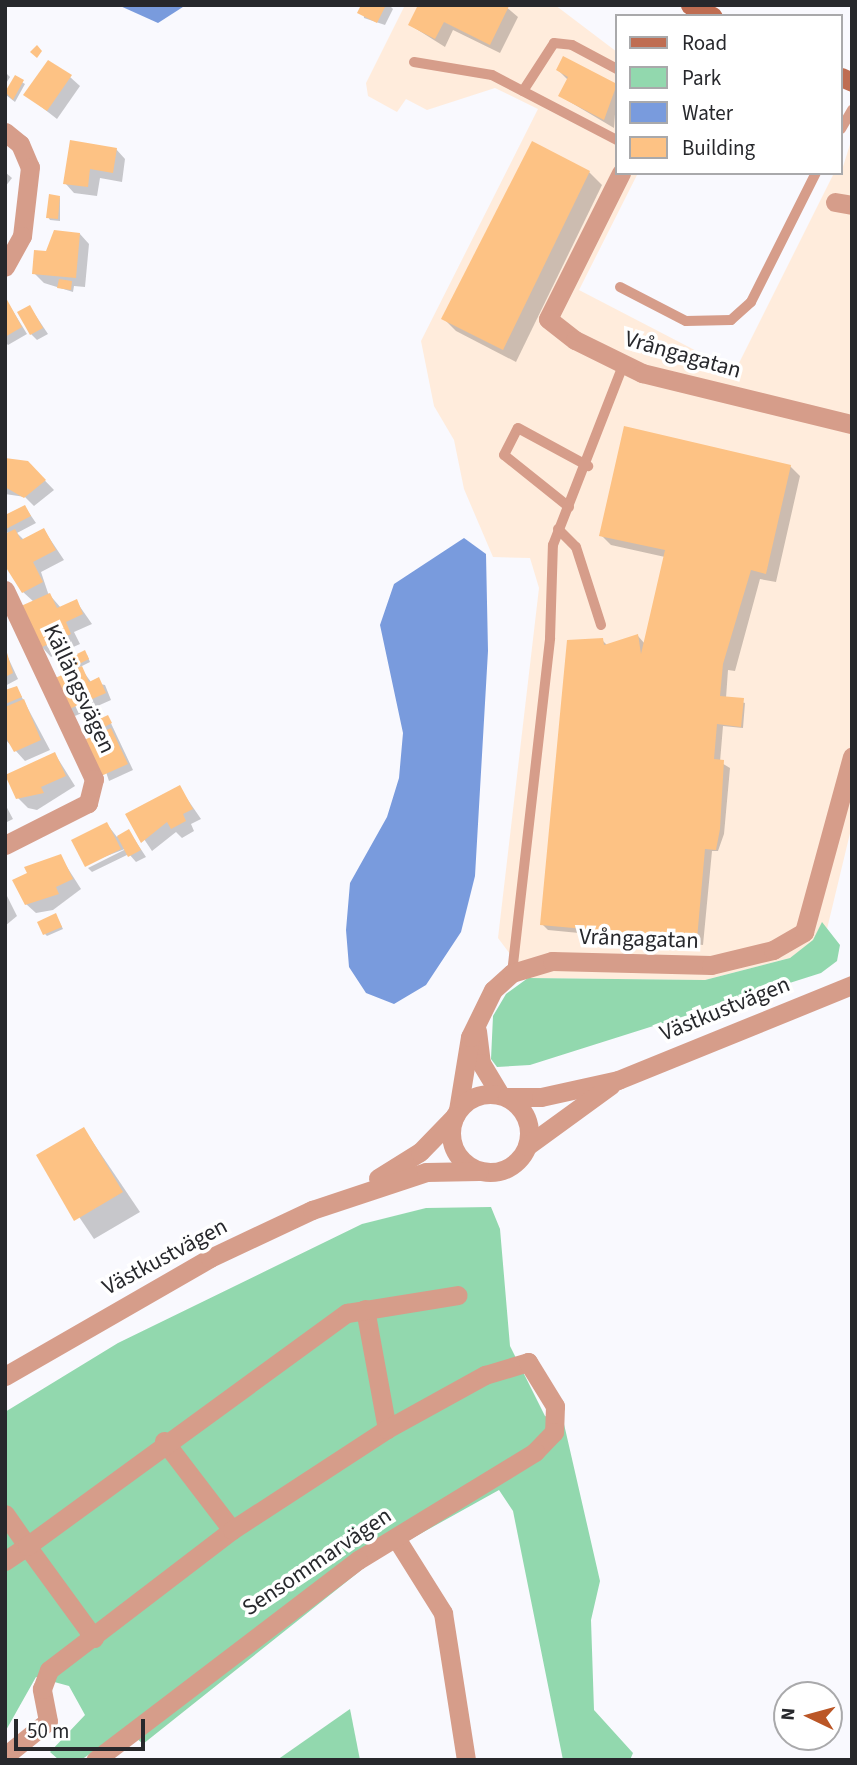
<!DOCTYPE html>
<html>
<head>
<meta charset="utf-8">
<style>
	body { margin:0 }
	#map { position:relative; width:857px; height:1765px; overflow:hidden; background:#f9f9fe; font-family:"Source Sans 3",sans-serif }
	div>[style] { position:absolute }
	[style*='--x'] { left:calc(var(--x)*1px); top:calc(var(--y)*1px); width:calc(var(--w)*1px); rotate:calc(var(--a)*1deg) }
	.commercial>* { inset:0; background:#ffecdc }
	.green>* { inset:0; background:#92d8ae }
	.water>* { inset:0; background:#799bdd }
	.shadow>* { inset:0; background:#0003 }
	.building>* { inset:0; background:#fdc284 }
	.service>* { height:10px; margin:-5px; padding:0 5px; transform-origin:5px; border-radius:5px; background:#d69d8a }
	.minor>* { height:19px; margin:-9.5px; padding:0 9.5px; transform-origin:9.5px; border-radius:9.5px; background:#d69d8a }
	.tertiary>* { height:19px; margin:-9.5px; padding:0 9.5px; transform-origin:9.5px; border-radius:9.5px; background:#d69d8a }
	.tertiary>.ring { margin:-9.5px; padding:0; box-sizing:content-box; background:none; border:19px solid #d69d8a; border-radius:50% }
	.secondary>* { height:19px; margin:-9.5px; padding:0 9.5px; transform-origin:9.5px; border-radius:9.5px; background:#bf6d52 }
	span { translate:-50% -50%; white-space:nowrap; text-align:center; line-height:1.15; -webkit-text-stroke:7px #fff; paint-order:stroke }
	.street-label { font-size:23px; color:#27282c }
	.frame { position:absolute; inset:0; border:7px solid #27282c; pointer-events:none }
	.legend { position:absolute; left:615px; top:14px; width:228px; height:161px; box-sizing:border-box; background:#fff; border:2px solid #a9a9ab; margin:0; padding:9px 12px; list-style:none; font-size:21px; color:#27282c }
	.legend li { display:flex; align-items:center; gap:14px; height:35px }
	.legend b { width:35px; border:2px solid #a9a9ab }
	.north { position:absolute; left:773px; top:1681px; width:70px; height:70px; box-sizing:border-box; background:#fff; border:2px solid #a9a9ab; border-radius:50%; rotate:275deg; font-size:19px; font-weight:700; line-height:28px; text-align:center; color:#27282c }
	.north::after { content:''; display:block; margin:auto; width:24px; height:32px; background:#bb5626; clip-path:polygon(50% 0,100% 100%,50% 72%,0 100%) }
	.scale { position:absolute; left:14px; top:1719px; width:131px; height:32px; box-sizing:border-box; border:4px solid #27282c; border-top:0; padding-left:9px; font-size:21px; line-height:24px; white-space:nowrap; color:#27282c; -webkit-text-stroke:5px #fff; paint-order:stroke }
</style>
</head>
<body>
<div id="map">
	<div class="commercial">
		<div style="clip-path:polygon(405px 5px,555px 5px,617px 52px,617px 173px,638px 173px,579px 290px,735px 371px,834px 173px,841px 173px,852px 138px,852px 825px,827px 929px,822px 923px,814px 940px,790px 958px,705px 980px,528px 978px,498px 938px,539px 588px,530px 558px,493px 557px,464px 489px,454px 440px,434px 406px,421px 341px,538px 109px,495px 88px,427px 110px,406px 99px,397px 112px,368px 96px,366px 83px)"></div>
	</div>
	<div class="green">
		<div style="clip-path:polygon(822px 922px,840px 945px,837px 961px,821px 973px,530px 1065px,497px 1067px,491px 1059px,493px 1016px,506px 994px,528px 978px,705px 980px,790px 958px,813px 940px)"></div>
		<div style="clip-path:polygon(491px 1207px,500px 1229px,510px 1346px,545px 1416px,564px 1424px,600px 1581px,591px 1620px,594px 1710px,633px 1753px,630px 1760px,563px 1760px,513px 1511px,499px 1490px,375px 1559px,143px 1744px,126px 1729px,81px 1760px,59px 1760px,50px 1752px,85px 1715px,69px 1686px,36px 1677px,5px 1732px,5px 1412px,118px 1343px,362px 1224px,426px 1208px)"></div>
		<div style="clip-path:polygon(350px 1709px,360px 1760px,277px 1760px)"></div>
	</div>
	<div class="water">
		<div style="clip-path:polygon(118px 5px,186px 5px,158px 23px)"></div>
		<div style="clip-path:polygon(464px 538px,486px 554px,488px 651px,475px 876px,461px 932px,426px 985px,394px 1004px,366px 993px,349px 967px,346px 930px,350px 883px,387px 817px,399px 778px,403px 733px,380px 625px,394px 584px)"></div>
	</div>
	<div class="shadow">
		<div style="clip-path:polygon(363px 5px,389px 5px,393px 9px,385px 25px,364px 18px)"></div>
		<div style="clip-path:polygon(504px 5px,518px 17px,500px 53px,453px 30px,445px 47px,410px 25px)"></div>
		<div style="clip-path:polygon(564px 58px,617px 86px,614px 128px,560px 96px,568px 80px,558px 70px)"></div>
		<div style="clip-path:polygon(5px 72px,10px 77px,5px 85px)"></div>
		<div style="clip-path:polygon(70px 77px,80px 86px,57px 119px,26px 95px)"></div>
		<div style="clip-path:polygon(15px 78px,25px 84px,15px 102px,6px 95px)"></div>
		<div style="clip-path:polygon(116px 149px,125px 159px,122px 182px,100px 178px,97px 196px,74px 193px,65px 183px)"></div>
		<div style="clip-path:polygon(5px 172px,12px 178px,5px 187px)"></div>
		<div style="clip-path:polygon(589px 172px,602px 185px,516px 362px,456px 331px,443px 318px)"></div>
		<div style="clip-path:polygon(60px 197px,60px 221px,50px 220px,48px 217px)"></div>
		<div style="clip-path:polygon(80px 234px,89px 244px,85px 287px,74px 286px,73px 292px,44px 283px,34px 273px,48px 253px)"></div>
		<div style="clip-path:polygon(5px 298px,27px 334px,8px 345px,5px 342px)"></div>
		<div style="clip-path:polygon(30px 307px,48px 334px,37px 340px,31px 334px)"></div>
		<div style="clip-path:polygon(5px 459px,27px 462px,54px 490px,34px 506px,25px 497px,5px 494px)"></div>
		<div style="clip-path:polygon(790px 466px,800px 476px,776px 582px,760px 579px,735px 671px,728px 670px,726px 698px,745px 703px,743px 728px,723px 726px,720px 762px,730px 768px,724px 834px,718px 851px,712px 851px,703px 945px,548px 930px,542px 924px,602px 640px,608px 646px,638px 636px,645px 644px,665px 557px,611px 545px,601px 535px)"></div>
		<div style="clip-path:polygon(25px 507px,36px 523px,17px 533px,24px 540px,44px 530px,64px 560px,41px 572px,48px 593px,61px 608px,76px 601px,92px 624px,74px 632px,80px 644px,51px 657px,42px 647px,34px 602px,23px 592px,5px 524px,5px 517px)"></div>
		<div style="clip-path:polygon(5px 651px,18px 679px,5px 686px)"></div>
		<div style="clip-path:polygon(87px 655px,90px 662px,80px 667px,91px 682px,105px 685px,111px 700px,75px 716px,68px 709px,68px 669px)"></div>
		<div style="clip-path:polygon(17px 688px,50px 750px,25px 761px,5px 739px,5px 692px)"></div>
		<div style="clip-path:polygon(108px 717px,133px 770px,109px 781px,93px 733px)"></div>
		<div style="clip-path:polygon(55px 754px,75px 786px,37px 810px,28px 808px,18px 798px)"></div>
		<div style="clip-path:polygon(179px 787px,201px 819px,191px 824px,194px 831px,182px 838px,176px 832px,152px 851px,128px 815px)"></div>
		<div style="clip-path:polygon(5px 804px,13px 819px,5px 823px)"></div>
		<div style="clip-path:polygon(107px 824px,117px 837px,129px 831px,146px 857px,136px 862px,129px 854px,92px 872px,88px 868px,130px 847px,86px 864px)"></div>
		<div style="clip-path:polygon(60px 856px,81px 889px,53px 910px,36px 913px,26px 904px)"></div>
		<div style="clip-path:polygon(5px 892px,17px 916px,5px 926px)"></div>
		<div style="clip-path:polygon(56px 915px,63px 929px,47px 936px,45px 934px)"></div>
		<div style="clip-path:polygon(84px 1129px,140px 1212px,94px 1239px,38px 1156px)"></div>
	</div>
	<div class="building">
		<div style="clip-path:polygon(361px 5px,386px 5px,377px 23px,357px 13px)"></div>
		<div style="clip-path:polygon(418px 5px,507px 5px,509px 6px,490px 45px,444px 22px,435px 39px,408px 25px)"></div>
		<div style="clip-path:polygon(37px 45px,42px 51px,37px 58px,30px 52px)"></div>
		<div style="clip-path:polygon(563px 56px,617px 84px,604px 120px,558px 96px,568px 77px,556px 70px)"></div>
		<div style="clip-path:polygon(48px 60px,72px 75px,47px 111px,23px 95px)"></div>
		<div style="clip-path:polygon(15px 75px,24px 80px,13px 100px,5px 92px)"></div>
		<div style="clip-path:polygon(70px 140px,117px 148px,113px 173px,90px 169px,88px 187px,63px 184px)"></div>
		<div style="clip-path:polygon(532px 141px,590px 171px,503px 350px,441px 319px)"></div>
		<div style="clip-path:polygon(49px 194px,60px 196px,58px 219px,46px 218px)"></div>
		<div style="clip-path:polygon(54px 230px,80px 233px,76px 278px,32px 274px,34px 250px,46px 251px)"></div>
		<div style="clip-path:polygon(59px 279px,72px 281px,71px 290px,57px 288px)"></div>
		<div style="clip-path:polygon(5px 296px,22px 327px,5px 337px)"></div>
		<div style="clip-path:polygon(30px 305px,43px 328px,30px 335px,17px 312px)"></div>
		<div style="clip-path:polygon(624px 426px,791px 465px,766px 574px,751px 570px,723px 664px,720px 696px,744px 698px,741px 727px,717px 724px,714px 759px,724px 760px,720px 829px,716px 850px,705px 849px,697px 939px,540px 925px,567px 640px,603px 638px,604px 645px,638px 634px,641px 654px,665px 550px,599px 536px)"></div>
		<div style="clip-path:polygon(5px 458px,28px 461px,46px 480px,24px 498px,5px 487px)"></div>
		<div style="clip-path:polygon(25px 505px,31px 516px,6px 529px,5px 515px)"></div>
		<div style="clip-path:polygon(44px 528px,56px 550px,33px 562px,43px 582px,22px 593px,5px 566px,5px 534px,15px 529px,21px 540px)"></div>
		<div style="clip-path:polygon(50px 593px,57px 608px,77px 599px,83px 614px,66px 622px,71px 634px,40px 648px,21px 606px)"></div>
		<div style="clip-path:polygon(5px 646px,13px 673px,5px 677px)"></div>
		<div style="clip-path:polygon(85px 650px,89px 659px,67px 670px,63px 661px)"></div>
		<div style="clip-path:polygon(82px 666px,89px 682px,99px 677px,106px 693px,67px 710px,53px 679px)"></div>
		<div style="clip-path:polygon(17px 686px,22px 697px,5px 704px,5px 690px)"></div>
		<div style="clip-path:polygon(24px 699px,41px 740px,14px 752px,5px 736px,5px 707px)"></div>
		<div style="clip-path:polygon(108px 715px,112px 723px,91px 734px,87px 725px)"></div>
		<div style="clip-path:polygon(111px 728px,128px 764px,101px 776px,84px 740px)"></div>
		<div style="clip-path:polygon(55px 752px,66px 776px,41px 787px,44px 793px,16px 799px,5px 775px)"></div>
		<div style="clip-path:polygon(180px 785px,193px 809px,183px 814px,186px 821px,171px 829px,167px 822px,141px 843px,125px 814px)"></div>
		<div style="clip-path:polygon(107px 822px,121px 849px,85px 867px,71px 840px)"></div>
		<div style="clip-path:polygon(129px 829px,141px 850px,128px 857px,117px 836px)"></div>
		<div style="clip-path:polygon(61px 854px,73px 879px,56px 887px,59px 894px,25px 905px,12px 880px,27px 873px,24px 867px)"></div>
		<div style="clip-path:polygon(56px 913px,62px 927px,43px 935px,37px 922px)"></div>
		<div style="clip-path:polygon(84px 1127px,123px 1192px,74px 1221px,36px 1155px)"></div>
	</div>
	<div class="service">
		<div style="--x:414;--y:62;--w:79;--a:9.5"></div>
		<div style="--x:492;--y:75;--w:141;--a:27.5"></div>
		<div style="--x:523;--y:91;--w:57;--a:-57.1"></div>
		<div style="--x:554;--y:43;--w:18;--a:6"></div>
		<div style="--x:572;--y:45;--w:51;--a:28.1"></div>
		<div style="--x:841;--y:129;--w:22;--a:-60"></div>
		<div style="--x:620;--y:287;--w:74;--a:27.3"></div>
		<div style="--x:686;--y:321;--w:45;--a:-1.3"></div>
		<div style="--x:731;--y:320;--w:27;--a:-42"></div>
		<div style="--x:751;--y:302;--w:144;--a:-63.3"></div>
		<div style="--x:569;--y:507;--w:83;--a:-141.3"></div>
		<div style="--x:504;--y:455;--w:30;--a:-63"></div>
		<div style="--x:518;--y:428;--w:80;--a:28.5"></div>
		<div style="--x:558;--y:529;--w:25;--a:45"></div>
		<div style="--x:576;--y:547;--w:82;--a:72.2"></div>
		<div style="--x:512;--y:973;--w:337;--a:-83.5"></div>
		<div style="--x:550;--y:638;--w:93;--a:-88.2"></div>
		<div style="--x:553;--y:545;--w:193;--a:-68.7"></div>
	</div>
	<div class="minor">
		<div style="--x:5;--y:132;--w:19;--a:39"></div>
		<div style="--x:20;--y:144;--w:25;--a:67"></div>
		<div style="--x:30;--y:167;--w:69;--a:96.6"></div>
		<div style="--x:22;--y:236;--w:35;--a:119"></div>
		<div style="--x:621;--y:173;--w:163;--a:116.6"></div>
		<div style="--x:548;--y:319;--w:34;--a:38"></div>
		<div style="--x:575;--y:340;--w:75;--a:26.2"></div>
		<div style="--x:642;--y:373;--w:216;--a:13.7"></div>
		<div style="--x:835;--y:202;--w:17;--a:10"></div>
		<div style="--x:5;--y:590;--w:209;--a:64.8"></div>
		<div style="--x:94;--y:779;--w:25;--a:104"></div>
		<div style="--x:88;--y:803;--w:93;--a:153.2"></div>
		<div style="--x:477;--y:1031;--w:32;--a:83"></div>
		<div style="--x:481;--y:1063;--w:37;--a:59"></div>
		<div style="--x:458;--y:1110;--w:74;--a:-80.7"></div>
		<div style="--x:470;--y:1037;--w:52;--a:-63.9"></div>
		<div style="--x:493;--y:990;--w:25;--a:-42"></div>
		<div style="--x:512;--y:973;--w:42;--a:-16.7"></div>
		<div style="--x:552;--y:961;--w:159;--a:1.4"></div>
		<div style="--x:711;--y:965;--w:64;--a:-13.6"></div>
		<div style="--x:773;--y:950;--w:36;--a:-30"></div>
		<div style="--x:804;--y:932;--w:182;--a:-74.7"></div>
		<div style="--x:365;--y:1309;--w:122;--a:79.6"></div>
		<div style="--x:164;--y:1441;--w:112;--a:52.6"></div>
		<div style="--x:5;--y:1514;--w:39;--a:55"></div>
		<div style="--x:27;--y:1546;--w:27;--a:146"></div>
		<div style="--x:396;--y:1538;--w:89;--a:57.9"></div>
		<div style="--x:443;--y:1613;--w:149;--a:81.1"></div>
		<div style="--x:94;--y:1638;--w:114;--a:-126.1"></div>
		<div style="--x:27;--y:1546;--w:396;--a:-36.1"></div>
		<div style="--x:347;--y:1313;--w:112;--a:-9.2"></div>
		<div style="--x:5;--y:1756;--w:55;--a:-39.1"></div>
		<div style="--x:48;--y:1721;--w:33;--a:-101"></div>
		<div style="--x:42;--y:1689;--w:20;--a:-70"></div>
		<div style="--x:49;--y:1670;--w:230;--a:-37.4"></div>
		<div style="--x:232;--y:1530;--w:185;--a:-33.1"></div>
		<div style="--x:387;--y:1429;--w:112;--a:-28.9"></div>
		<div style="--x:485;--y:1375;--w:45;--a:-16.8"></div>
		<div style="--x:528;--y:1362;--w:52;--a:58.5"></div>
		<div style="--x:555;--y:1406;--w:26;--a:92"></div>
		<div style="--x:554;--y:1432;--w:28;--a:134"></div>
		<div style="--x:535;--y:1452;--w:207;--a:148.6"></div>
		<div style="--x:358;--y:1560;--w:330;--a:142.7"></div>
	</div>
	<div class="tertiary">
		<div class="ring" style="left:451px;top:1094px;width:59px;height:59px"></div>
		<div style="--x:507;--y:1097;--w:34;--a:0"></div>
		<div style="--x:541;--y:1097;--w:79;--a:-12.4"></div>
		<div style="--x:618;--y:1080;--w:253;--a:-22.1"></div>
		<div style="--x:527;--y:1146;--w:104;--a:-36"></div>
		<div style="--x:378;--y:1178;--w:49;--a:-31.8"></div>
		<div style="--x:420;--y:1152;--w:50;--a:-45.8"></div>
		<div style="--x:5;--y:1376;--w:237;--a:-29.9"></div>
		<div style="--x:210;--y:1258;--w:113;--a:-25.2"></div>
		<div style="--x:312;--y:1210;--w:120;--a:-18.4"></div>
		<div style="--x:426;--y:1172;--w:53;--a:-1.1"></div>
	</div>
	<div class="secondary">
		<div style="--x:690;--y:5;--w:25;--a:26"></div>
		<div style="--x:841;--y:77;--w:12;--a:24"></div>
	</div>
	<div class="street-label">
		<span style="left:683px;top:355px;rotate:16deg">Vrångagatan</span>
		<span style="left:79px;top:689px;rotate:65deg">Källängsvägen</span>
		<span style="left:639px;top:939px;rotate:2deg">Vrångagatan</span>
		<span style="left:725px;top:1009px;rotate:-22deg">Västkustvägen</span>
		<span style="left:165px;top:1257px;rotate:-28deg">Västkustvägen</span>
		<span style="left:317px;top:1562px;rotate:-34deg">Sensommarvägen</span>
	</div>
	<div class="frame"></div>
	<ul class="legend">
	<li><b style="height:9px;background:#bf6d52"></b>Road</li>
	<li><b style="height:19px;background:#92d8ae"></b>Park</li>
	<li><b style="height:19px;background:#799bdd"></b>Water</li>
	<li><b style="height:19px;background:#fdc284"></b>Building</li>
	</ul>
	<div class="north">N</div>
	<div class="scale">50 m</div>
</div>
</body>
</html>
